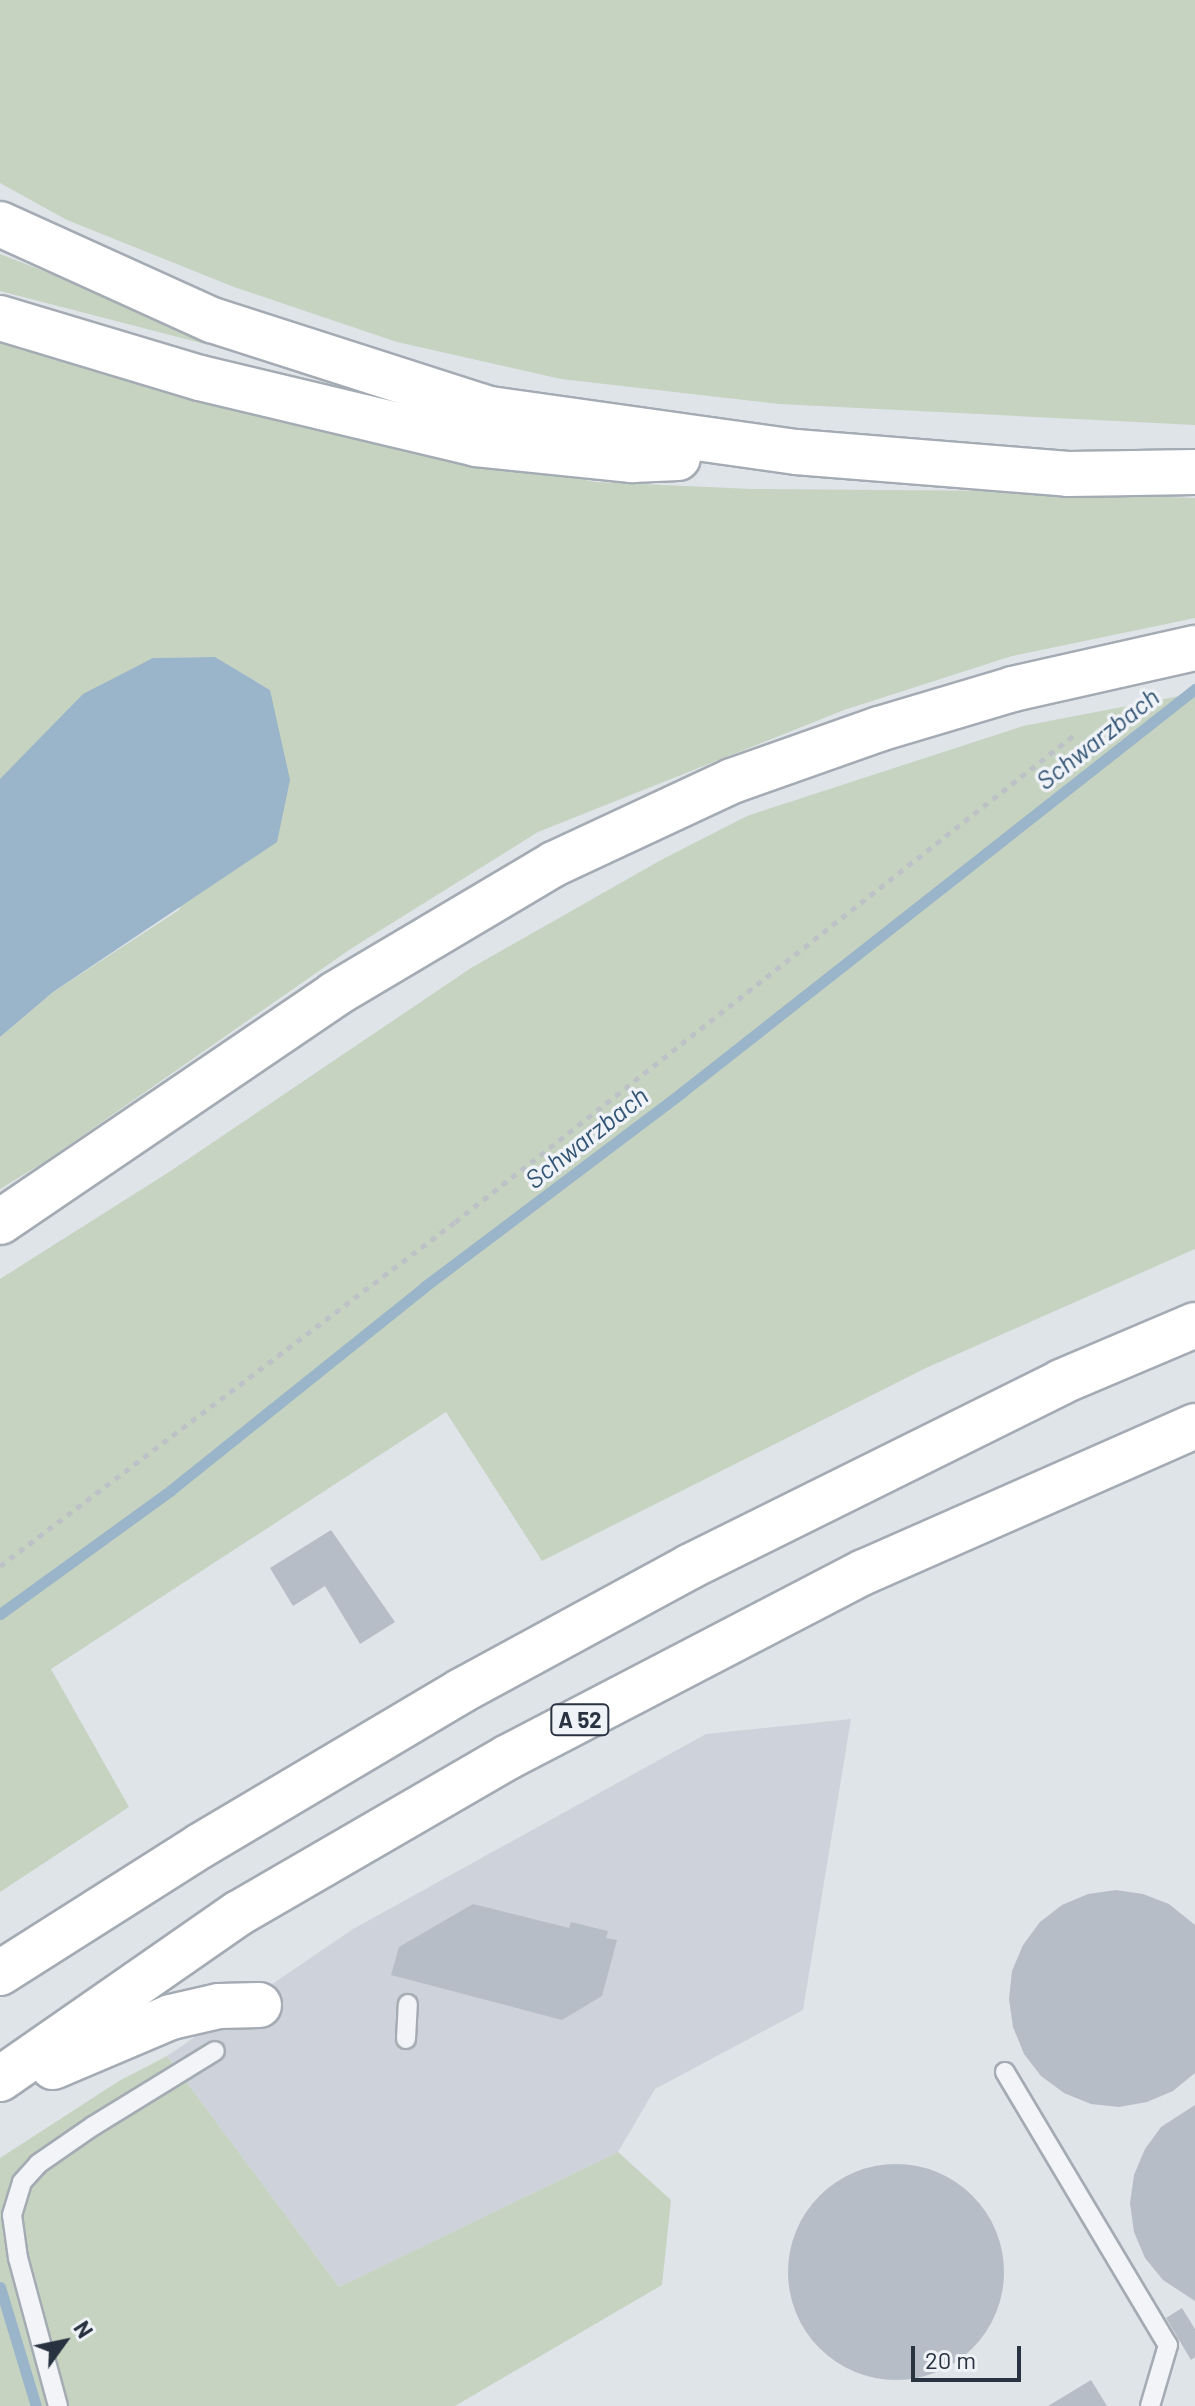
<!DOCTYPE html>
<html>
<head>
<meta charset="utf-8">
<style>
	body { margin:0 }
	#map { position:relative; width:1195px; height:2406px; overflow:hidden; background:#dfe4e9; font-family:Barlow,sans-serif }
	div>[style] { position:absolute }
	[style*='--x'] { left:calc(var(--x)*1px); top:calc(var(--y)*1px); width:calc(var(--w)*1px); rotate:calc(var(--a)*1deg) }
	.built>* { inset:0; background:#ced3db }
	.green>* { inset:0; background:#c6d3c1 }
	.water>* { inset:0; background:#9ab4c9 }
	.stream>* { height:11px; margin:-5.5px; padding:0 5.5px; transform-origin:5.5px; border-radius:5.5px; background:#9ab4c9 }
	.building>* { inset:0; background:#b7bdc6 }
	.round { border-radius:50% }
	.path>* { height:5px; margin-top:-2.5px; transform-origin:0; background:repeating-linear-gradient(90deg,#bdc2c7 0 6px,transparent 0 12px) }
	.roads { filter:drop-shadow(2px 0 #a4abb3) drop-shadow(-2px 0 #a4abb3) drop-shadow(0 2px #a4abb3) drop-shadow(0 -2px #a4abb3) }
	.service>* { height:18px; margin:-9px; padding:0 9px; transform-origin:9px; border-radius:9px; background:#f2f4f7 }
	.motorway>* { height:44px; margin:-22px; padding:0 22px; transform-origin:22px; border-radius:22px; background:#fff }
	span { translate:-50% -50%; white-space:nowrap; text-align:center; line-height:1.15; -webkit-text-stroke:7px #eff2f6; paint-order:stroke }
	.shield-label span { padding:2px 6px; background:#eff2f6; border:2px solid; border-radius:6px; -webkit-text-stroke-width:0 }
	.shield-label { font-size:22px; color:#283240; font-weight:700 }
	.water-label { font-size:26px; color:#325474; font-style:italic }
	.north { position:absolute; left:24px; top:2302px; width:80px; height:80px; -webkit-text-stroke:6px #eff2f6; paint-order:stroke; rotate:57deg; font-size:22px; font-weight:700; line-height:32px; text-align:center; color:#283240 }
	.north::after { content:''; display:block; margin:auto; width:28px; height:36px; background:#283240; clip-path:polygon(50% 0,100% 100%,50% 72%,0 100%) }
	.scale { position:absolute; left:911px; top:2346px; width:110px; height:36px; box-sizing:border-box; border:4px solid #283240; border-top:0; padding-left:10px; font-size:24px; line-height:28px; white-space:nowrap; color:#283240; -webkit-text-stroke:6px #eff2f6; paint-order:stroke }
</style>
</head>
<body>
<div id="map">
	<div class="built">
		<div style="clip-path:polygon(851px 1719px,803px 2010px,655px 2089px,618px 2152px,339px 2287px,167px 2056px,353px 1929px,706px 1734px)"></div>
	</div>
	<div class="green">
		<div style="clip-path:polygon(0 0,1195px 0,1195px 425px,779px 404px,561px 379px,397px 342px,234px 287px,67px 220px,0 183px)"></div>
		<div style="clip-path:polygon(0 254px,208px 335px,267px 360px,0 291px)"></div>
		<div style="clip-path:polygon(0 335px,281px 422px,596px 482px,752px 489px,1013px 491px,1195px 498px,1195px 618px,1012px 656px,844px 710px,538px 832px,352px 948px,46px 1161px,0 1189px,0 1037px,53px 992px,179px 910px,270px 690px,215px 657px,153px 658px,0 779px)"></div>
		<div style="clip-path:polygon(1195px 693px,1195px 1249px,926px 1368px,542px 1561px,446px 1412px,51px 1669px,129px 1807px,0 1892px,0 1279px,169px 1172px,471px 968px,661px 860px,747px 816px,1023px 726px)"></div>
		<div style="clip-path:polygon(167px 2056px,339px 2287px,618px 2152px,671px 2200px,662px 2285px,455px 2406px,0 2406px,0 2158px,119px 2081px)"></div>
	</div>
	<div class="water">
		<div style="clip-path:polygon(215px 657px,270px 690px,290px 780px,277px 842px,53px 992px,0 1037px,0 779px,83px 694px,153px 658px)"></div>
	</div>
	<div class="stream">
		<div style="--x:0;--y:1614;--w:211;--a:-35.9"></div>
		<div style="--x:171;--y:1490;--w:324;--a:-38.7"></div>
		<div style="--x:424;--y:1287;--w:322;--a:-37"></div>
		<div style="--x:681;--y:1093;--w:654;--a:-38.17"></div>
		<div style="--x:0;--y:2287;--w:124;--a:73.2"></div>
	</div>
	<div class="building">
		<div style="clip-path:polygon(331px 1530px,395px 1622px,360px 1644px,325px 1586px,293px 1606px,270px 1568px)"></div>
		<div style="clip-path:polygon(1116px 1890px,1143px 1894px,1169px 1904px,1195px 1925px,1195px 2073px,1173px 2091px,1147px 2102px,1119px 2107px,1091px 2104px,1064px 2093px,1041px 2076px,1024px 2054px,1013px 2027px,1009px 1999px,1012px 1971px,1023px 1945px,1040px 1922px,1062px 1905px,1088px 1894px)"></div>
		<div style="clip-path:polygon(473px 1904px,569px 1928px,571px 1922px,608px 1931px,606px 1938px,617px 1940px,602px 1996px,562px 2020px,391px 1975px,399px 1947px)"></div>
		<div style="clip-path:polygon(1195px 2105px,1195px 2301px,1163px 2280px,1145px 2258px,1134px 2232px,1130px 2203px,1134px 2175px,1145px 2149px,1161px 2127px)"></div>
		<div class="round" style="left:788px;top:2164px;width:216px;height:216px"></div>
		<div style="clip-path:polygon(1182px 2308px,1195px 2329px,1195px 2357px,1191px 2360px,1166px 2318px)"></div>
		<div style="clip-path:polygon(1091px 2380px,1107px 2406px,1048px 2406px)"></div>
	</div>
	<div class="path">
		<div style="--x:0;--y:1566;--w:570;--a:-37.09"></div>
		<div style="--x:455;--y:1222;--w:788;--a:-38.19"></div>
	</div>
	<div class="roads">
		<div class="service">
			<div style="--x:406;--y:2039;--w:35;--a:-87"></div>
			<div style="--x:1005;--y:2072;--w:318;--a:59.2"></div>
			<div style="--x:1168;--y:2345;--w:64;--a:106.4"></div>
			<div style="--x:58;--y:2406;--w:153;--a:-105.1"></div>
			<div style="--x:18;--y:2258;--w:43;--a:-97.9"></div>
			<div style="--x:12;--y:2215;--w:34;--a:-73"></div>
			<div style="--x:22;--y:2182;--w:24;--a:-48"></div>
			<div style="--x:38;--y:2164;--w:67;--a:-34.6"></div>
			<div style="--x:93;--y:2126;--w:143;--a:-31.6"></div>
		</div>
		<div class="motorway">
			<div style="--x:0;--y:224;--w:233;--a:24.4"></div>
			<div style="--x:212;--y:320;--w:292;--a:17.8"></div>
			<div style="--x:490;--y:409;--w:309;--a:8"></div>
			<div style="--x:796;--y:452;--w:273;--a:4.6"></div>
			<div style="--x:1068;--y:474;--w:127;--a:-0.9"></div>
			<div style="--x:0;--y:318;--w:209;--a:16.7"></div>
			<div style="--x:200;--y:378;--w:284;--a:13.4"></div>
			<div style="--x:476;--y:444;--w:157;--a:5.9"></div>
			<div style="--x:632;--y:460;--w:46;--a:-2.5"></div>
			<div style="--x:0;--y:1222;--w:405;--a:-34.2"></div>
			<div style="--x:335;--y:994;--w:255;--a:-30.7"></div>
			<div style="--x:554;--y:864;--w:196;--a:-25"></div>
			<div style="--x:732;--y:781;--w:156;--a:-19.5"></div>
			<div style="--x:879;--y:729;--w:140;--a:-16.6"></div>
			<div style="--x:1013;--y:689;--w:187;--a:-12.7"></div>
			<div style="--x:0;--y:1973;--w:237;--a:-32.4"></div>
			<div style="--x:200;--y:1846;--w:304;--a:-30.7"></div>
			<div style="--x:461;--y:1691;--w:260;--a:-28.5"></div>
			<div style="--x:689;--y:1567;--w:415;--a:-26.4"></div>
			<div style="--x:1061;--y:1382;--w:146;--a:-23"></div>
			<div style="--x:53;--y:2067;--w:128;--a:-23"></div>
			<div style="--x:171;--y:2017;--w:49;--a:-12.9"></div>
			<div style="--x:219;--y:2006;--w:40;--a:-1.4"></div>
			<div style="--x:0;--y:2079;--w:291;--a:-34.8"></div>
			<div style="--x:239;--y:1913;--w:311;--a:-30.1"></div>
			<div style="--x:508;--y:1757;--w:401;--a:-27.5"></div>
			<div style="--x:864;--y:1572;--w:362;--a:-23.8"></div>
		</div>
	</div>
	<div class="shield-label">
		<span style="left:580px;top:1720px">A 52</span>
	</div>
	<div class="water-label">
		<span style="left:1097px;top:738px;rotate:-38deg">Schwarzbach</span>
		<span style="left:586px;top:1137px;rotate:-38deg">Schwarzbach</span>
	</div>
	<div class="north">N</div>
	<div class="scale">20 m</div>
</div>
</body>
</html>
